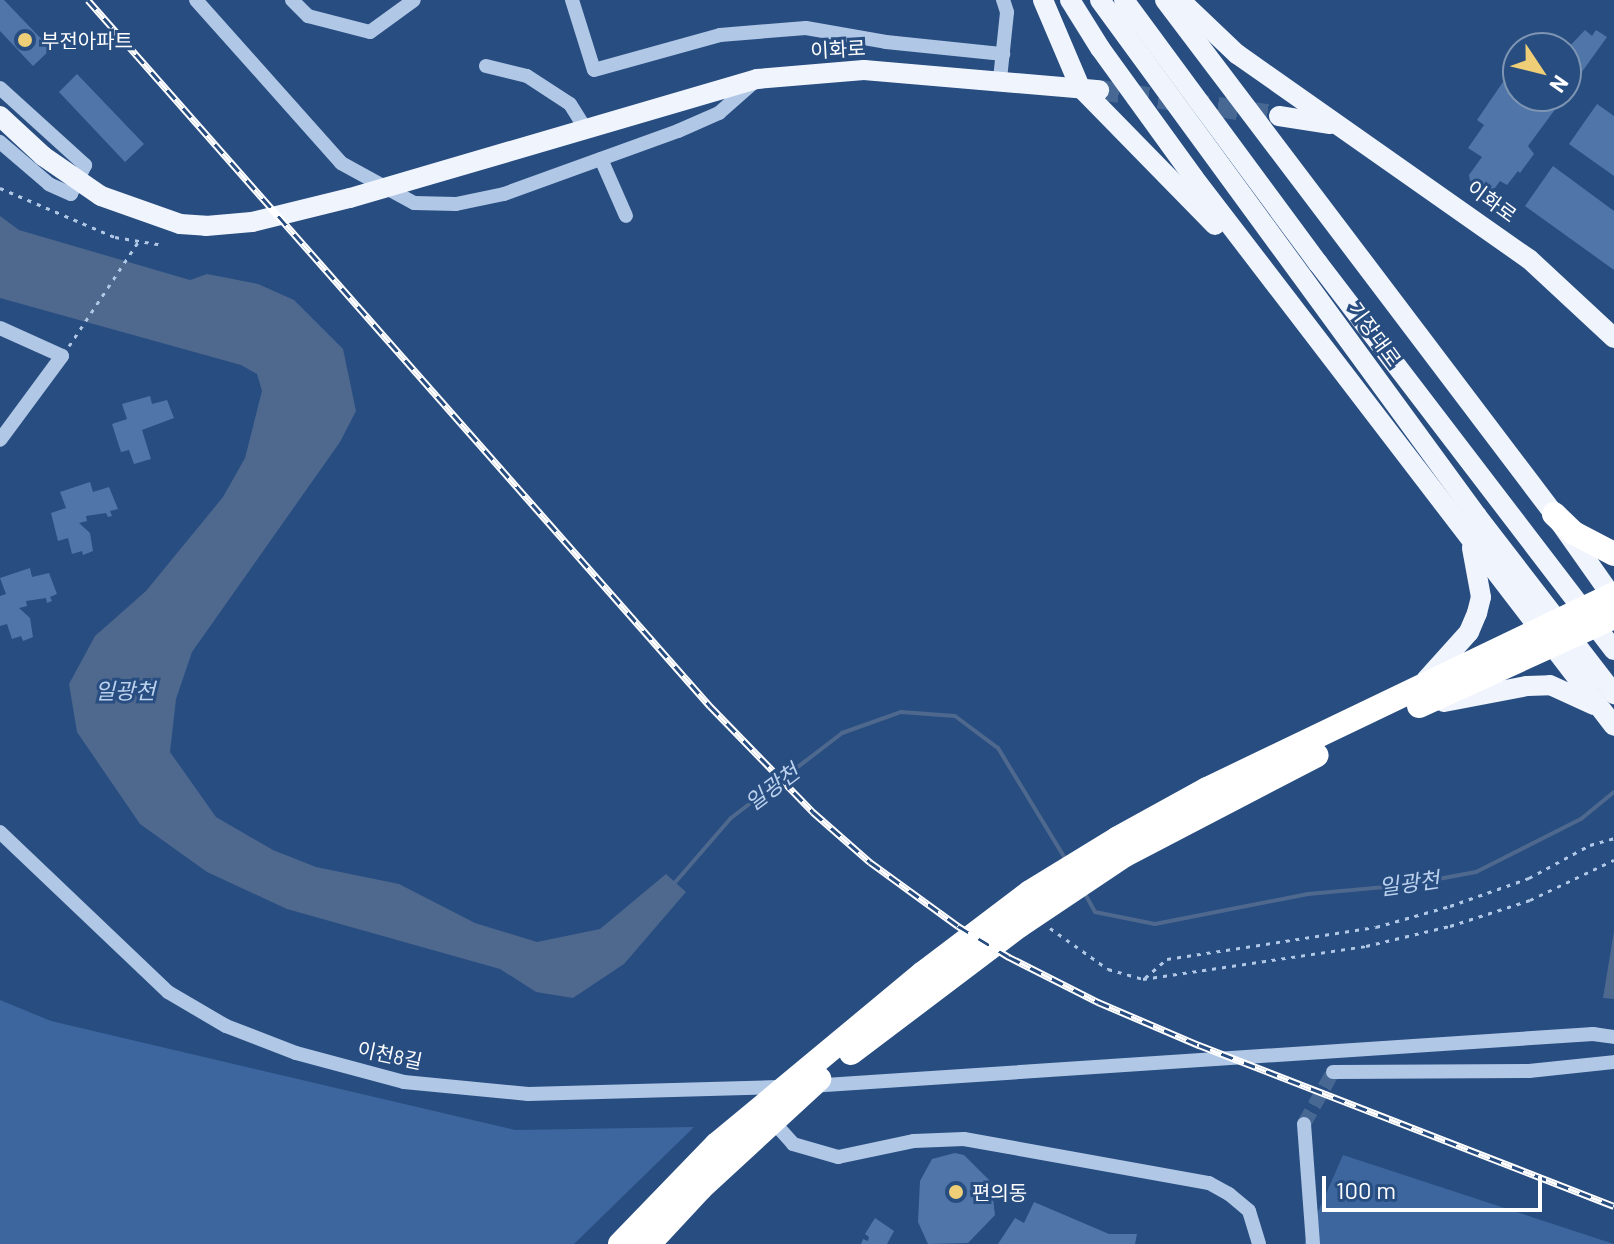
<!DOCTYPE html>
<html>
<head>
<meta charset="utf-8">
<style>
	body { margin:0 }
	#map { position:relative; width:1614px; height:1244px; overflow:hidden; background:#284d81; font-family:Barlow,"Noto Sans KR",sans-serif }
	div>[style] { position:absolute }
	[style*='--x'] { left:calc(var(--x)*1px); top:calc(var(--y)*1px); width:calc(var(--w)*1px); rotate:calc(var(--a)*1deg) }
	.green>* { inset:0; background:#3d669e }
	.water>* { inset:0; background:#4e688e }
	.stream>* { height:4px; margin:-2px; padding:0 2px; transform-origin:2px; border-radius:2px; background:#4e688e }
	.building>* { inset:0; background:#5076a9 }
	.minor-tunnel>* { height:14px; margin-top:-7px; transform-origin:0; background:repeating-linear-gradient(90deg,#486894 0 14px,transparent 0 21px) }
	.major-tunnel>* { height:20px; margin-top:-10px; transform-origin:0; background:repeating-linear-gradient(90deg,#486894 0 20px,transparent 0 30px) }
	.path>* { height:3px; margin-top:-1.5px; transform-origin:0; background:repeating-linear-gradient(90deg,#b0c7e6 0 4px,transparent 0 10px) }
	.minor>* { height:14px; margin:-7px; padding:0 7px; transform-origin:7px; border-radius:7px; background:#b0c7e6 }
	.major>* { height:20px; margin:-10px; padding:0 10px; transform-origin:10px; border-radius:10px; background:#f0f5fd }
	.highway>* { height:24px; margin:-12px; padding:0 12px; transform-origin:12px; border-radius:12px; background:#fff }
	.rail>* { height:7px; margin-top:-3.5px; transform-origin:0; background:repeating-linear-gradient(90deg,#284d81 0 12px,#fff 0 24px); box-sizing:border-box; border-block:2px solid #fff }
	.dots>* { width:22px; height:22px; translate:-50% -50%; box-sizing:border-box; border:4px solid #284d81; border-radius:50% }
	span { translate:-50% -50%; white-space:nowrap; text-align:center; line-height:1.15; -webkit-text-stroke:6px #284d81; paint-order:stroke }
	.poi-label { font-size:20px; color:#fff }
	.left { translate:0 -50%; text-align:left }
	.street-label { font-size:20px; color:#fff }
	.water-label { font-size:22px; color:#bbd1ed; font-style:italic }
	.north { position:absolute; left:1502px; top:32px; width:80px; height:80px; box-sizing:border-box; background:#284d81; border:2px solid #7e94b3; border-radius:50%; rotate:125deg; font-size:22px; font-weight:700; line-height:32px; text-align:center; color:#fff }
	.north::after { content:''; display:block; margin:auto; width:28px; height:36px; background:#eece76; clip-path:polygon(50% 0,100% 100%,50% 72%,0 100%) }
	.scale { position:absolute; left:1322px; top:1176px; width:220px; height:36px; box-sizing:border-box; border:4px solid #fff; border-top:0; padding-left:10px; font-size:24px; line-height:28px; white-space:nowrap; color:#fff; -webkit-text-stroke:6px #284d81; paint-order:stroke }
</style>
</head>
<body>
<div id="map">
	<div class="green">
		<div style="clip-path:polygon(0 1000px,51px 1021px,515px 1130px,694px 1127px,574px 1244px,0 1244px)"></div>
		<div style="clip-path:polygon(1343px 1155px,1614px 1244px,1304px 1244px)"></div>
	</div>
	<div class="water">
		<div style="clip-path:polygon(0 216px,19px 230px,190px 280px,207px 274px,258px 284px,294px 300px,343px 349px,356px 411px,340px 442px,192px 652px,176px 699px,170px 752px,216px 817px,273px 850px,316px 867px,399px 884px,475px 923px,537px 942px,600px 929px,666px 874px,686px 892px,624px 964px,573px 998px,536px 992px,500px 969px,287px 909px,207px 872px,140px 824px,77px 732px,69px 684px,95px 636px,146px 591px,223px 497px,245px 458px,262px 391px,257px 374px,241px 365px,0 298px)"></div>
		<div style="clip-path:polygon(1614px 931px,1614px 999px,1603px 998px)"></div>
	</div>
	<div class="stream">
		<div style="--x:672;--y:886;--w:90;--a:-49.1"></div>
		<div style="--x:731;--y:818;--w:140;--a:-37.4"></div>
		<div style="--x:842;--y:733;--w:63;--a:-19.6"></div>
		<div style="--x:901;--y:712;--w:54;--a:4.2"></div>
		<div style="--x:955;--y:716;--w:54;--a:36.7"></div>
		<div style="--x:998;--y:748;--w:131;--a:58.7"></div>
		<div style="--x:1084;--y:892;--w:23;--a:61"></div>
		<div style="--x:1095;--y:912;--w:61;--a:11.3"></div>
		<div style="--x:1155;--y:924;--w:156;--a:-11.1"></div>
		<div style="--x:1308;--y:894;--w:98;--a:-5.2"></div>
		<div style="--x:1406;--y:885;--w:71;--a:-10.5"></div>
		<div style="--x:1476;--y:872;--w:118;--a:-26.8"></div>
		<div style="--x:1581;--y:819;--w:43;--a:-39.3"></div>
	</div>
	<div class="building">
		<div style="clip-path:polygon(0 0,4px 0,51px 49px,33px 66px,0 31px)"></div>
		<div style="clip-path:polygon(1585px 30px,1592px 36px,1596px 30px,1607px 37px,1566px 94px,1566px 50px)"></div>
		<div style="clip-path:polygon(77px 74px,144px 144px,125px 162px,59px 92px)"></div>
		<div style="clip-path:polygon(1505px 79px,1518px 89px,1518px 96px,1565px 96px,1528px 146px,1534px 154px,1520px 173px,1518px 171px,1507px 185px,1500px 181px,1495px 188px,1484px 191px,1470px 181px,1469px 175px,1482px 157px,1468px 148px,1484px 125px,1477px 120px)"></div>
		<div style="clip-path:polygon(1597px 104px,1614px 116px,1614px 176px,1569px 144px)"></div>
		<div style="clip-path:polygon(1553px 166px,1614px 211px,1614px 270px,1525px 206px)"></div>
		<div style="clip-path:polygon(150px 396px,152px 404px,167px 400px,174px 418px,142px 430px,151px 459px,134px 464px,129px 450px,121px 452px,112px 424px,127px 419px,122px 404px)"></div>
		<div style="clip-path:polygon(90px 482px,93px 492px,109px 487px,118px 509px,110px 511px,112px 516px,108px 517px,106px 513px,86px 516px,87px 521px,79px 523px,90px 533px,93px 551px,83px 555px,82px 551px,72px 554px,68px 538px,58px 541px,51px 513px,66px 508px,60px 492px)"></div>
		<div style="clip-path:polygon(30px 568px,32px 577px,49px 573px,57px 594px,50px 597px,52px 601px,47px 603px,46px 598px,26px 601px,27px 606px,19px 608px,30px 618px,33px 637px,23px 641px,21px 636px,12px 639px,7px 624px,0 626px,0 596px,6px 594px,0 578px)"></div>
		<div style="clip-path:polygon(955px 1153px,964px 1155px,991px 1182px,995px 1215px,968px 1243px,928px 1244px,918px 1222px,920px 1181px,932px 1159px)"></div>
		<div style="clip-path:polygon(1034px 1202px,1109px 1234px,1137px 1234px,1135px 1244px,998px 1244px,1015px 1218px,1024px 1223px)"></div>
		<div style="clip-path:polygon(875px 1218px,894px 1231px,887px 1244px,861px 1244px,863px 1239px,868px 1241px,869px 1237px,865px 1234px)"></div>
	</div>
	<div class="minor-tunnel">
		<div style="--x:1304;--y:1124;--w:60;--a:-60.9"></div>
	</div>
	<div class="major-tunnel">
		<div style="--x:1099;--y:90;--w:182;--a:8.2"></div>
	</div>
	<div class="path">
		<div style="--x:0;--y:188;--w:125;--a:23.1"></div>
		<div style="--x:115;--y:237;--w:49;--a:9.5"></div>
		<div style="--x:69;--y:346;--w:128;--a:-56.4"></div>
		<div style="--x:1050;--y:928;--w:71;--a:35.3"></div>
		<div style="--x:1108;--y:969;--w:36;--a:16"></div>
		<div style="--x:1143;--y:979;--w:225;--a:-8.4"></div>
		<div style="--x:1366;--y:946;--w:86;--a:-13.4"></div>
		<div style="--x:1450;--y:926;--w:84;--a:-18"></div>
		<div style="--x:1530;--y:900;--w:93;--a:-25.5"></div>
		<div style="--x:1145;--y:978;--w:29;--a:-41"></div>
		<div style="--x:1167;--y:959;--w:211;--a:-8.7"></div>
		<div style="--x:1376;--y:927;--w:77;--a:-15.8"></div>
		<div style="--x:1450;--y:906;--w:84;--a:-19.5"></div>
		<div style="--x:1529;--y:878;--w:69;--a:-28.4"></div>
		<div style="--x:1590;--y:845;--w:25;--a:-16"></div>
	</div>
	<div class="minor">
		<div style="--x:196;--y:0;--w:218;--a:48.3"></div>
		<div style="--x:341;--y:163;--w:83;--a:28.7"></div>
		<div style="--x:414;--y:203;--w:42;--a:1.4"></div>
		<div style="--x:456;--y:204;--w:49;--a:-11.8"></div>
		<div style="--x:504;--y:194;--w:185;--a:-19.9"></div>
		<div style="--x:678;--y:131;--w:45;--a:-23.7"></div>
		<div style="--x:719;--y:113;--w:45;--a:-41.4"></div>
		<div style="--x:292;--y:0;--w:23;--a:45"></div>
		<div style="--x:308;--y:16;--w:64;--a:14.5"></div>
		<div style="--x:370;--y:32;--w:54;--a:-36"></div>
		<div style="--x:572;--y:0;--w:73;--a:72.6"></div>
		<div style="--x:594;--y:70;--w:131;--a:-15.5"></div>
		<div style="--x:720;--y:35;--w:86;--a:-4.7"></div>
		<div style="--x:806;--y:28;--w:81;--a:9.9"></div>
		<div style="--x:886;--y:42;--w:118;--a:5.9"></div>
		<div style="--x:486;--y:66;--w:42;--a:13.7"></div>
		<div style="--x:527;--y:76;--w:51;--a:33.1"></div>
		<div style="--x:570;--y:104;--w:31;--a:58"></div>
		<div style="--x:1000;--y:79;--w:67;--a:-84"></div>
		<div style="--x:1007;--y:12;--w:13;--a:-108"></div>
		<div style="--x:0;--y:88;--w:115;--a:42.2"></div>
		<div style="--x:85;--y:165;--w:32;--a:116"></div>
		<div style="--x:71;--y:194;--w:24;--a:-156"></div>
		<div style="--x:49;--y:184;--w:65;--a:-139.4"></div>
		<div style="--x:601;--y:159;--w:62;--a:66.3"></div>
		<div style="--x:0;--y:328;--w:68;--a:24.3"></div>
		<div style="--x:62;--y:356;--w:104;--a:126.4"></div>
		<div style="--x:0;--y:832;--w:232;--a:43.6"></div>
		<div style="--x:168;--y:992;--w:67;--a:30.4"></div>
		<div style="--x:226;--y:1026;--w:75;--a:21.1"></div>
		<div style="--x:296;--y:1053;--w:112;--a:15"></div>
		<div style="--x:404;--y:1082;--w:125;--a:5.5"></div>
		<div style="--x:528;--y:1094;--w:257;--a:-1.6"></div>
		<div style="--x:1333;--y:1072;--w:196;--a:-0.3"></div>
		<div style="--x:1529;--y:1071;--w:85;--a:-6"></div>
		<div style="--x:810;--y:1086;--w:785;--a:-3.8"></div>
		<div style="--x:1593;--y:1034;--w:21;--a:8"></div>
		<div style="--x:769;--y:1117;--w:36;--a:48"></div>
		<div style="--x:793;--y:1144;--w:47;--a:16.1"></div>
		<div style="--x:838;--y:1157;--w:78;--a:-11.9"></div>
		<div style="--x:914;--y:1141;--w:50;--a:-2.3"></div>
		<div style="--x:964;--y:1139;--w:249;--a:10.2"></div>
		<div style="--x:1209;--y:1183;--w:23;--a:29"></div>
		<div style="--x:1229;--y:1194;--w:26;--a:40"></div>
		<div style="--x:1249;--y:1211;--w:34;--a:73"></div>
		<div style="--x:1304;--y:1124;--w:120;--a:85.7"></div>
	</div>
	<div class="major">
		<div style="--x:1043;--y:0;--w:95;--a:67"></div>
		<div style="--x:1080;--y:87;--w:193;--a:45.6"></div>
		<div style="--x:1070;--y:0;--w:57;--a:58"></div>
		<div style="--x:1100;--y:48;--w:160;--a:54.1"></div>
		<div style="--x:1194;--y:178;--w:690;--a:52.53"></div>
		<div style="--x:1100;--y:0;--w:639;--a:53.85"></div>
		<div style="--x:1477;--y:516;--w:225;--a:52.4"></div>
		<div style="--x:1124;--y:0;--w:327;--a:53.6"></div>
		<div style="--x:1318;--y:263;--w:487;--a:52.6"></div>
		<div style="--x:1165;--y:0;--w:645;--a:52.88"></div>
		<div style="--x:1554;--y:514;--w:104;--a:54.8"></div>
		<div style="--x:1180;--y:0;--w:79;--a:43.5"></div>
		<div style="--x:1237;--y:54;--w:357;--a:35.1"></div>
		<div style="--x:1529;--y:259;--w:116;--a:42.9"></div>
		<div style="--x:0;--y:116;--w:59;--a:42.9"></div>
		<div style="--x:43;--y:156;--w:70;--a:34.6"></div>
		<div style="--x:101;--y:196;--w:84;--a:19.5"></div>
		<div style="--x:180;--y:224;--w:26;--a:4"></div>
		<div style="--x:206;--y:226;--w:46;--a:-5"></div>
		<div style="--x:252;--y:222;--w:101;--a:-13.8"></div>
		<div style="--x:350;--y:198;--w:424;--a:-16.3"></div>
		<div style="--x:757;--y:79;--w:107;--a:-4.8"></div>
		<div style="--x:864;--y:70;--w:236;--a:4.9"></div>
		<div style="--x:1279;--y:116;--w:52;--a:8.9"></div>
		<div style="--x:1426;--y:680;--w:64;--a:-48.1"></div>
		<div style="--x:1469;--y:632;--w:21;--a:-67"></div>
		<div style="--x:1477;--y:613;--w:16;--a:-76"></div>
		<div style="--x:1481;--y:597;--w:50;--a:-100.4"></div>
		<div style="--x:1444;--y:702;--w:85;--a:-10.9"></div>
		<div style="--x:1527;--y:686;--w:23;--a:-2"></div>
		<div style="--x:1550;--y:685;--w:48;--a:24.4"></div>
	</div>
	<div class="highway">
		<div style="--x:1554;--y:514;--w:28;--a:44"></div>
		<div style="--x:1574;--y:533;--w:45;--a:27.7"></div>
		<div style="--x:1419;--y:706;--w:214;--a:-24.5"></div>
		<div style="--x:851;--y:1053;--w:211;--a:-37.1"></div>
		<div style="--x:1019;--y:926;--w:128;--a:-33.8"></div>
		<div style="--x:1125;--y:855;--w:216;--a:-27.5"></div>
		<div style="--x:620;--y:1244;--w:139;--a:-45.9"></div>
		<div style="--x:717;--y:1144;--w:268;--a:-39.7"></div>
		<div style="--x:923;--y:973;--w:134;--a:-37.1"></div>
		<div style="--x:1030;--y:892;--w:103;--a:-31.5"></div>
		<div style="--x:1118;--y:838;--w:102;--a:-28.8"></div>
		<div style="--x:1207;--y:789;--w:451;--a:-25.6"></div>
		<div style="--x:649;--y:1244;--w:76;--a:-47.1"></div>
		<div style="--x:701;--y:1188;--w:161;--a:-42.7"></div>
	</div>
	<div class="rail">
		<div style="--x:88;--y:0;--w:941;--a:48.62"></div>
		<div style="--x:710;--y:706;--w:148;--a:45.8"></div>
		<div style="--x:813;--y:812;--w:76;--a:41.3"></div>
		<div style="--x:870;--y:862;--w:109;--a:36"></div>
		<div style="--x:958;--y:926;--w:60;--a:31.3"></div>
		<div style="--x:1009;--y:957;--w:100;--a:26.8"></div>
		<div style="--x:1098;--y:1002;--w:110;--a:23.1"></div>
		<div style="--x:1199;--y:1045;--w:445;--a:21.2"></div>
	</div>
	<div class="dots">
		<div style="left:25px;top:40px;background:#eece76"></div>
		<div style="left:956px;top:1192px;background:#eece76"></div>
	</div>
	<div class="poi-label">
		<span class="left" style="left:41px;top:40px">부전아파트</span>
		<span class="left" style="left:972px;top:1192px">편의동</span>
	</div>
	<div class="street-label">
		<span style="left:838px;top:49px;rotate:-3deg">이화로</span>
		<span style="left:1492px;top:201px;rotate:36deg">이화로</span>
		<span style="left:1375px;top:334px;rotate:54deg">기장대로</span>
		<span style="left:390px;top:1055px;rotate:12deg">이천8길</span>
	</div>
	<div class="water-label">
		<span style="left:125px;top:691px">일광천</span>
		<span style="left:772px;top:787px;rotate:-37deg">일광천</span>
		<span style="left:1409px;top:883px;rotate:-8deg">일광천</span>
	</div>
	<div class="north">N</div>
	<div class="scale">100 m</div>
</div>
</body>
</html>
